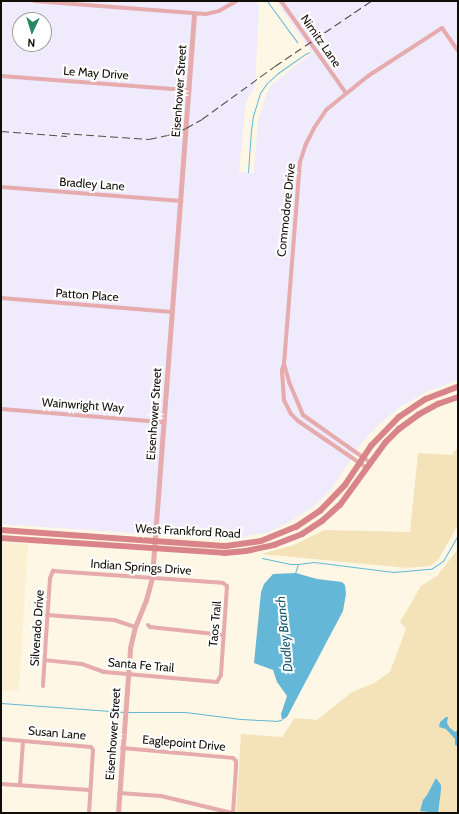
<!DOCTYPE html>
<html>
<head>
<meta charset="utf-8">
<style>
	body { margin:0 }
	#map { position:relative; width:459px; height:814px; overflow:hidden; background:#fef7e5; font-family:Cabin,sans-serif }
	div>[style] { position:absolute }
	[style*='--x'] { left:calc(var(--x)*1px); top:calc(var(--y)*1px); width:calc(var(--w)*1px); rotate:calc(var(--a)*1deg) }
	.built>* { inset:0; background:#fcf0d2 }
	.industrial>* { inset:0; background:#efeafc }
	.green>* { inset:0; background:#f4e3b8 }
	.water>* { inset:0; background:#64b7d7 }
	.stream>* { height:1px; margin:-0.5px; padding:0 0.5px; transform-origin:0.5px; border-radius:0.5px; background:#64b7d7 }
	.minor>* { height:4px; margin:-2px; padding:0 2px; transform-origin:2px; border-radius:2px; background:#e6abad }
	.tertiary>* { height:5px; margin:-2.5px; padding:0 2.5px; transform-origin:2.5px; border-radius:2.5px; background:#e6abad }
	.secondary>* { height:5.5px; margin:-2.75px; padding:0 2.75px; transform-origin:2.75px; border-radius:2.75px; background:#d98488 }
	.rail>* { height:1px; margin-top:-0.5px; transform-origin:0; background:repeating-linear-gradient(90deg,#524e44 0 8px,transparent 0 12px) }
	span { translate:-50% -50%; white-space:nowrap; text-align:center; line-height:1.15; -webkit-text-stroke:4px #fff; paint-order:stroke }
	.street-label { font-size:12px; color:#110e07 }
	.water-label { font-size:13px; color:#165970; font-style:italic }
	.frame { position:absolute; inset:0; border:2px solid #110e07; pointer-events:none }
	.north { position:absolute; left:12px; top:12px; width:40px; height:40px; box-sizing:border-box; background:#fff; border:1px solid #a09f9c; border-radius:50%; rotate:184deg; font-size:11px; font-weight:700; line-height:16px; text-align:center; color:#110e07 }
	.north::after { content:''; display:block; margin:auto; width:14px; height:18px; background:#298860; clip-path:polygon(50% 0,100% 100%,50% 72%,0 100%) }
</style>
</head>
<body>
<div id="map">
	<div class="built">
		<div style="clip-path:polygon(1px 542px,28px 544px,19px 691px,1px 690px)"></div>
	</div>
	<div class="industrial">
		<div style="clip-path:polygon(evenodd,1px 1px,256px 1px,259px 6px,255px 87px,246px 101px,239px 172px,254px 173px,258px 120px,269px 87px,312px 53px,276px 1px,458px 1px,458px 380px,426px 392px,400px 407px,377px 426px,360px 445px,331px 490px,313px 507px,291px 521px,269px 532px,243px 537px,219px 539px,1px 524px,1px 1px,20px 20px,44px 20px,44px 44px,20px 44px,20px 20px)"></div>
	</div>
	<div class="green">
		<div style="clip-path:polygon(458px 447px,458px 525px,438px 560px,430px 566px,407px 568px,261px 554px,294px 545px,324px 530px,410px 532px,418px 453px,452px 455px)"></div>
		<div style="clip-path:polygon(458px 549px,458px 813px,236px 813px,241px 734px,282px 737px,295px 718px,317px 720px,352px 692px,374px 683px,390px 672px,406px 629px,400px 622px,421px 586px,437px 576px)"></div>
	</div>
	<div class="water">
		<div style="clip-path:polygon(296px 573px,317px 579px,342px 582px,345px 585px,346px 594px,343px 611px,287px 717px,282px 720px,281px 714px,287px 696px,277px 682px,273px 670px,254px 663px,261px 592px,264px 584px,273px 574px)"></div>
		<div style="clip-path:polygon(446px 717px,448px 717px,447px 723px,449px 727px,455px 732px,458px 730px,457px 746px,455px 745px,455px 739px,446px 729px,439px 727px,440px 722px)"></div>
		<div style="clip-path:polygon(436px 778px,441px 785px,441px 790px,438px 813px,420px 811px,423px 800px,427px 795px)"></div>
	</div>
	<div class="stream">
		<div style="--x:267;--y:1;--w:51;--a:53.8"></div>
		<div style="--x:248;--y:172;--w:42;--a:-85.9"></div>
		<div style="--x:251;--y:130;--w:14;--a:-82"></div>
		<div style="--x:253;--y:116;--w:24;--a:-73"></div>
		<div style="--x:260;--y:93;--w:12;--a:-55"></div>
		<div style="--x:267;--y:83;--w:15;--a:-42"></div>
		<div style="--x:278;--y:73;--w:33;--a:-35"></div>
		<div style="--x:305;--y:54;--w:5;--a:-22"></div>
		<div style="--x:262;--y:558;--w:29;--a:12"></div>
		<div style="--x:290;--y:564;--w:8;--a:0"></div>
		<div style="--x:295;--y:573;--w:9;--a:-72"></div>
		<div style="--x:298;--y:564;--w:16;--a:-7"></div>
		<div style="--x:314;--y:562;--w:80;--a:7.2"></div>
		<div style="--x:393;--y:572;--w:38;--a:-5"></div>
		<div style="--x:431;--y:569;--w:14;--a:-34"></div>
		<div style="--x:443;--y:561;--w:30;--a:-60"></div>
		<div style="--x:1;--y:703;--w:123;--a:4.2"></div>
		<div style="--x:127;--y:712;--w:58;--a:0"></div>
		<div style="--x:185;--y:712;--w:56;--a:7.1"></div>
		<div style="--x:241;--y:719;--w:34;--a:3"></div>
		<div style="--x:275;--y:721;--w:6;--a:-9"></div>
	</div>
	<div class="minor">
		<div style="--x:34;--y:1;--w:172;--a:4.3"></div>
		<div style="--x:206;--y:14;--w:13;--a:-13"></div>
		<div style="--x:219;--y:11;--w:20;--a:-30"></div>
		<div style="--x:281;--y:1;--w:113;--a:54.8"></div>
		<div style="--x:1;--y:76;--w:189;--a:4.3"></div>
		<div style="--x:1;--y:187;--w:181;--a:4.4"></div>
		<div style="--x:1;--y:298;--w:172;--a:4.7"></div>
		<div style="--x:284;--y:364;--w:19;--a:74"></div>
		<div style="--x:289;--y:382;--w:36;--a:67"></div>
		<div style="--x:303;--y:415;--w:83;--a:35.2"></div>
		<div style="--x:1;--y:409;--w:164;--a:4.6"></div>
		<div style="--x:367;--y:468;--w:83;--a:-145.7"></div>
		<div style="--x:298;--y:421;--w:10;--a:-135"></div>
		<div style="--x:291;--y:414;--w:16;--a:-117"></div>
		<div style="--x:284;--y:400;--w:30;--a:-94"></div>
		<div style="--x:282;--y:370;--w:6;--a:-72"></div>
		<div style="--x:284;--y:364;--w:203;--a:-85.5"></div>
		<div style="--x:300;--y:162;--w:19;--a:-72"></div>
		<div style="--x:306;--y:144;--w:18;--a:-63"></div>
		<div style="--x:314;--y:128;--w:22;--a:-56"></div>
		<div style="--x:326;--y:110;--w:54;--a:-39"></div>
		<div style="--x:368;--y:76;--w:88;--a:-33"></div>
		<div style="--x:442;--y:28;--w:28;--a:55"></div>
		<div style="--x:47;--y:615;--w:67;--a:4.3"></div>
		<div style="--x:114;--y:620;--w:22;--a:18"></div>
		<div style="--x:148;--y:625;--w:3;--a:45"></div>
		<div style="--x:150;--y:627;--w:74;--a:6.2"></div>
		<div style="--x:43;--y:686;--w:49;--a:-86.5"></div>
		<div style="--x:46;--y:637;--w:59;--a:-86.1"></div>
		<div style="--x:50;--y:578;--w:8;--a:-67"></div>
		<div style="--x:53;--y:571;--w:170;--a:4"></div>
		<div style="--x:223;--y:583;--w:5;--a:37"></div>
		<div style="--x:227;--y:586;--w:89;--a:93.9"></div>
		<div style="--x:221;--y:675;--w:8;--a:120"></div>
		<div style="--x:217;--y:682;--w:113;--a:-174.9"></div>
		<div style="--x:104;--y:672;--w:23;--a:-160"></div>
		<div style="--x:82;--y:664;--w:37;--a:-174"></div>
		<div style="--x:1;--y:739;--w:90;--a:5.1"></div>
		<div style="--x:91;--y:747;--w:4;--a:56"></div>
		<div style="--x:93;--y:750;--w:63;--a:93.6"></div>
		<div style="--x:122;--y:748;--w:111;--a:5.1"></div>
		<div style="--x:233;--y:758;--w:4;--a:45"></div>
		<div style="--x:236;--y:761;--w:6;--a:90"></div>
		<div style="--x:236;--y:767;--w:46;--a:93.7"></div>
		<div style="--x:1;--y:784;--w:89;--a:3.9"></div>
		<div style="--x:20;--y:785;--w:44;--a:-86.1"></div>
		<div style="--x:119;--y:793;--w:42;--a:4.1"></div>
		<div style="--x:161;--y:796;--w:73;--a:13.5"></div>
	</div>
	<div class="tertiary">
		<div style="--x:118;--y:813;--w:165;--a:-85.8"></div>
		<div style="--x:130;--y:648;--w:22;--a:-77"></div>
		<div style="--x:135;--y:627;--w:29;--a:-68"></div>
		<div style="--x:146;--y:600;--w:24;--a:-75"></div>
		<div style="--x:152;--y:577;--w:565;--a:-85.73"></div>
	</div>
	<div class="secondary">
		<div style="--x:1;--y:530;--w:226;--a:4.1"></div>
		<div style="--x:226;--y:546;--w:35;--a:-8"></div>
		<div style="--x:261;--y:541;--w:38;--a:-22"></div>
		<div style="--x:296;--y:527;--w:29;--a:-34"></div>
		<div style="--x:320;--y:511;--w:36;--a:-46"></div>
		<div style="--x:345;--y:485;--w:47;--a:-56.3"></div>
		<div style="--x:371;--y:446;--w:40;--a:-46"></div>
		<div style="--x:399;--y:417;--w:32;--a:-34"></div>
		<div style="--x:426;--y:399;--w:34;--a:-21"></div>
		<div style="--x:1;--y:538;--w:224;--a:3.8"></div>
		<div style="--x:224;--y:553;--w:22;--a:-5"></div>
		<div style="--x:246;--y:551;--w:29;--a:-12"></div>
		<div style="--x:274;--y:545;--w:30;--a:-21"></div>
		<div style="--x:302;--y:534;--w:24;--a:-33"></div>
		<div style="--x:322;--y:521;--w:24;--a:-42"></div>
		<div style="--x:340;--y:505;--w:77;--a:-54"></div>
		<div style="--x:385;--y:443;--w:20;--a:-45"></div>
		<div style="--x:399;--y:429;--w:24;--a:-36"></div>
		<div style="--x:418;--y:415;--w:23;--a:-29"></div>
		<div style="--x:438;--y:404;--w:21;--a:-19"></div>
	</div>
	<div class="rail">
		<div style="--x:1;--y:131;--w:66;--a:4.3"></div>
		<div style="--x:62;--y:133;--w:87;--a:3.9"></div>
		<div style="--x:149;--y:139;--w:19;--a:-12"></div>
		<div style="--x:168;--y:135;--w:19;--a:-21"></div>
		<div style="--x:186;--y:128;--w:18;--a:-29"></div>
		<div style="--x:202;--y:119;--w:90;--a:-36"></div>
		<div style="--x:275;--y:66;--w:116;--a:-34.1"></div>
	</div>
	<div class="street-label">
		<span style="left:321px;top:41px;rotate:55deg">Nimitz Lane</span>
		<span style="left:96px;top:73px;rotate:4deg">Le May Drive</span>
		<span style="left:179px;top:91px;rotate:-86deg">Eisenhower Street</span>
		<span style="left:92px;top:184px;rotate:4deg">Bradley Lane</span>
		<span style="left:286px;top:210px;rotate:-84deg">Commodore Drive</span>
		<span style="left:87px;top:295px;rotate:4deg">Patton Place</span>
		<span style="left:83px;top:405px;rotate:4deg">Wainwright Way</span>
		<span style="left:154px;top:414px;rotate:-86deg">Eisenhower Street</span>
		<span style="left:188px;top:531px;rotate:3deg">West Frankford Road</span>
		<span style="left:141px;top:567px;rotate:4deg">Indian Springs Drive</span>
		<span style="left:215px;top:624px;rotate:-85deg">Taos Trail</span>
		<span style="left:37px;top:628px;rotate:-86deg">Silverado Drive</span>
		<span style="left:141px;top:665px;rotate:5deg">Santa Fe Trail</span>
		<span style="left:57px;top:733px;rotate:5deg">Susan Lane</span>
		<span style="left:113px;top:734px;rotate:-86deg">Eisenhower Street</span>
		<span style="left:184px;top:743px;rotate:5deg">Eaglepoint Drive</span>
	</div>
	<div class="water-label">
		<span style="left:284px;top:634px;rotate:-96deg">Dudley Branch</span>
	</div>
	<div class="frame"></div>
	<div class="north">N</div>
</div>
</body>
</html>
